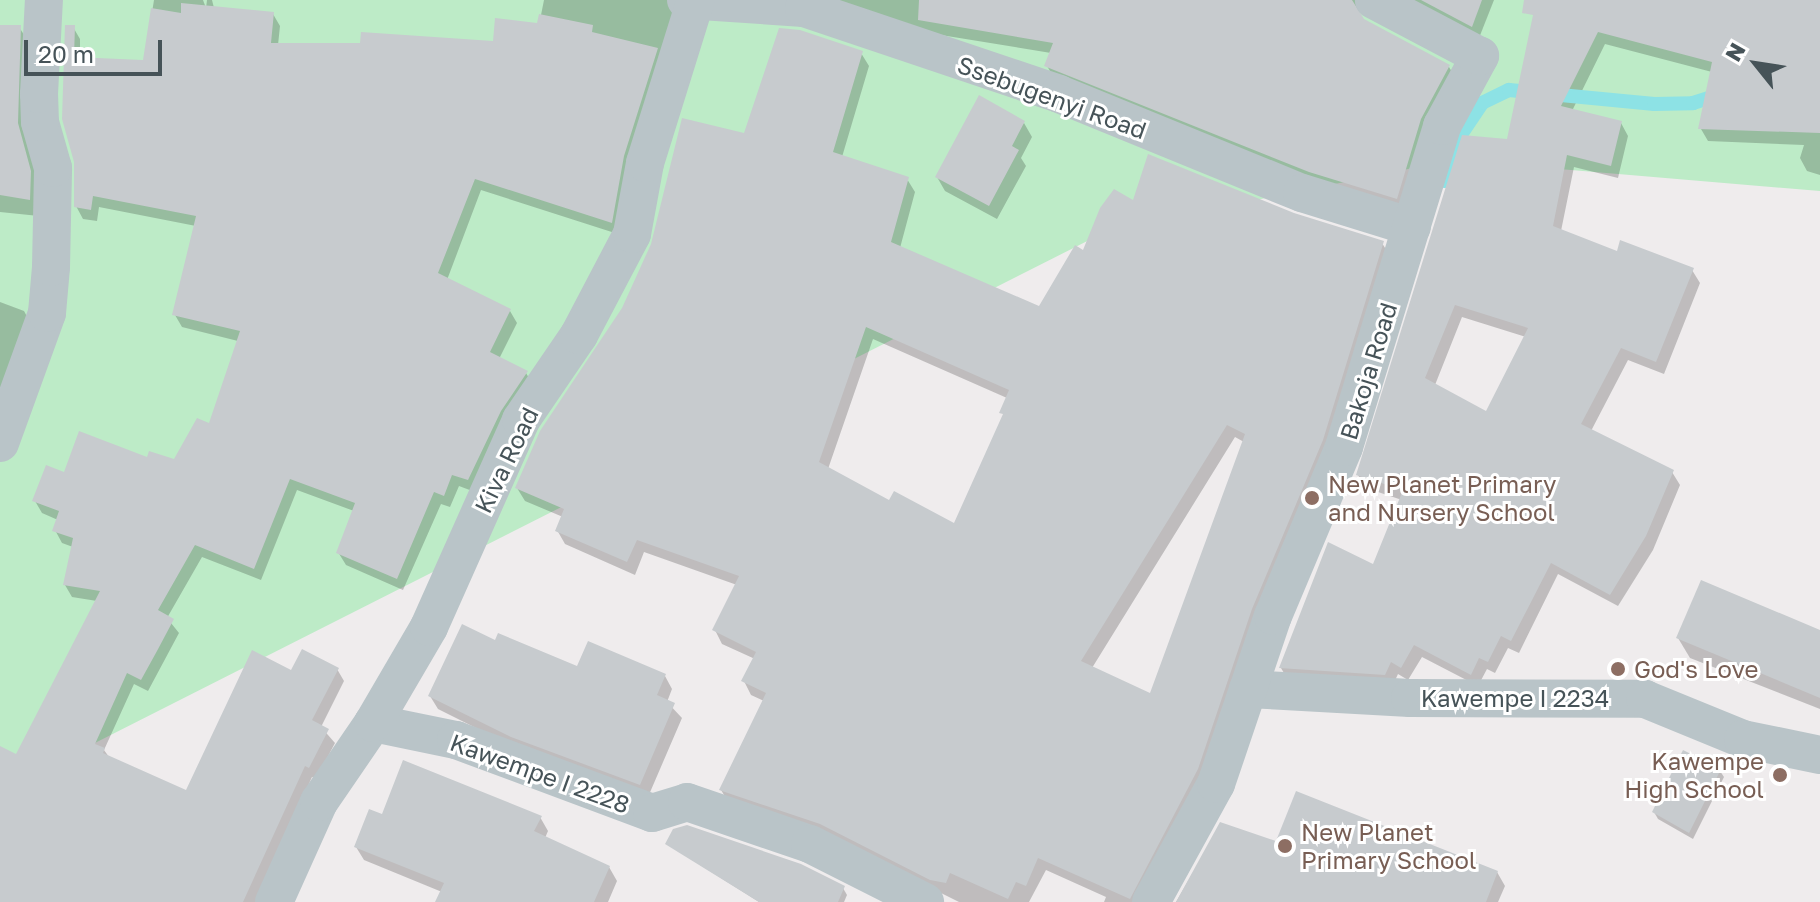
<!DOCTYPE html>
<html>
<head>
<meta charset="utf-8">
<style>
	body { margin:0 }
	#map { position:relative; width:1820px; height:902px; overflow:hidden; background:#efeced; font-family:"Golos Text",sans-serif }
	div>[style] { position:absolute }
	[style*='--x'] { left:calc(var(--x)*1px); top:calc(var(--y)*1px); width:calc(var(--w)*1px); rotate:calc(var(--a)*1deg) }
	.green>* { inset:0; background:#bdebc7 }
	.shadow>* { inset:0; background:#0003 }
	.stream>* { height:14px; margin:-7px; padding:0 7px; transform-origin:7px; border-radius:7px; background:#8de2e5 }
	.building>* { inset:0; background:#c7cbce }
	.street>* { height:38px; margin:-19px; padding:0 19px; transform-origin:19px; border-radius:19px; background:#b9c4c8 }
	.dots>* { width:22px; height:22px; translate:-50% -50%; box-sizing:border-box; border:4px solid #fff; border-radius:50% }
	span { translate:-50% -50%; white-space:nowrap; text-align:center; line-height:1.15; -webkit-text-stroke:6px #fff; paint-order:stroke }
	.street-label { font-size:24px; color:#465358 }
	.education-label { font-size:24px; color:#785e54 }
	.left { translate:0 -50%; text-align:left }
	.right { translate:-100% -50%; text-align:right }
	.north { position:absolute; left:1716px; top:24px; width:80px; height:80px; -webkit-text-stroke:6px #fff; paint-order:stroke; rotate:300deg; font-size:22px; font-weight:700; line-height:32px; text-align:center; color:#465358 }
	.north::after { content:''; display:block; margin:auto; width:28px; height:36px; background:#465358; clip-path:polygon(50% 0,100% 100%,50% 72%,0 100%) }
	.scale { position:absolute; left:24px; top:40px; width:138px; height:36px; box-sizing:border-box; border:4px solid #465358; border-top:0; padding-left:10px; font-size:24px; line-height:28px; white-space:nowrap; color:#465358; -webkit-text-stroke:6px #fff; paint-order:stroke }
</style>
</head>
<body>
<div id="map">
	<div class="green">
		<div style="clip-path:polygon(0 0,1820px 0,1820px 191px,1452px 160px,1109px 230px,0 791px)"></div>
	</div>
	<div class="shadow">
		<div style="clip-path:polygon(154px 0,203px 0,206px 8px,207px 0,212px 0,214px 8px,273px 14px,280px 26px,278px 45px,494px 43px,539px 25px,544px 0,675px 0,675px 26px,618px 234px,481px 190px,447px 280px,510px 311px,517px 323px,499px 359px,526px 373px,533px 385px,475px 492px,459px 486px,450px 507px,441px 504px,403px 590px,346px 565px,338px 552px,354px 511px,297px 490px,261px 580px,202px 557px,167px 618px,179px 633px,148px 691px,134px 684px,104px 750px,109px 757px,187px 793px,292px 673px,337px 669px,344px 681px,321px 727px,335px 743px,316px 779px,312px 777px,261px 888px,263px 902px,0 902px,0 749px,17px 756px,97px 601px,72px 597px,65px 585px,73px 547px,62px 543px,55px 530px,58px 520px,42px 513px,35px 501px,65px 474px,148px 460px,175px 462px,210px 426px,238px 341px,182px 327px,175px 315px,196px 226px,99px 207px,97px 221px,83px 219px,76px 206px,76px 162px,64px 118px,73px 27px,80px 39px,80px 59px,144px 62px)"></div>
		<div style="clip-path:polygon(821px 0,1363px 0,1358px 15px,1362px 21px,1449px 67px,1456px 79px,1403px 210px,1318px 184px,1054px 78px,1047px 66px,1051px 53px,910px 30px)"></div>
		<div style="clip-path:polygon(1407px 0,1494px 0,1479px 38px)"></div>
		<div style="clip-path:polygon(evenodd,1538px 0,1820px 0,1820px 175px,1807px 171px,1800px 158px,1804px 145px,1708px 141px,1701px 129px,1712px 72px,1605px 44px,1572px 111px,1621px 123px,1628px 136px,1618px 178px,1574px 167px,1561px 231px,1618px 254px,1692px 270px,1700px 283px,1664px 374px,1628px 360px,1591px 431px,1672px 472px,1680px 485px,1653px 550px,1618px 606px,1558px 574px,1519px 653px,1508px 648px,1495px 673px,1487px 669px,1478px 686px,1422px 657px,1408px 680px,1398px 674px,1392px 687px,1288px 680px,1281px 668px,1329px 545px,1374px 567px,1402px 500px,1366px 488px,1358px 475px,1509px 142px,1538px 0,1462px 317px,1526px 337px,1487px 414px,1435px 385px,1462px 317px)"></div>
		<div style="clip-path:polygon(0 27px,19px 27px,30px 44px,39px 216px,0 212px)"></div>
		<div style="clip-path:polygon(evenodd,861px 53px,869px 66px,842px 157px,907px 179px,915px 192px,900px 248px,1040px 309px,1084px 253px,1134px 203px,1293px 215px,1382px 243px,1390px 256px,1330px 454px,1204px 783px,1144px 902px,1104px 902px,1106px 897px,1046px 870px,1029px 902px,959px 902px,829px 837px,729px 803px,721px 790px,764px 701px,751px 695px,744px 681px,755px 659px,722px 644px,715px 630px,737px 585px,644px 552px,635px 575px,565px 544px,557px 530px,563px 517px,525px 501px,517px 488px,746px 135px,861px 53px,873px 339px,1007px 398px,1004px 418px,955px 526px,890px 503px,828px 469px,873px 339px,861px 53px,1235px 437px,1244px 442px,1151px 696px,1092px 668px,1235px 437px)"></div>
		<div style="clip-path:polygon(1024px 123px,1032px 137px,1021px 158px,1026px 166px,997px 219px,945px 191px,937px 177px)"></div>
		<div style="clip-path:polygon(0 302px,24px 311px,31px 324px,0 411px)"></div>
		<div style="clip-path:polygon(1820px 632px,1820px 709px,1690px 658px,1678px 638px)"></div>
		<div style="clip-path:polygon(496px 643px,578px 668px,665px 676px,672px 689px,667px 702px,682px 718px,648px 797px,520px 750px,438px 709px,430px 696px)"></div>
		<div style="clip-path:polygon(1720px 771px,1724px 777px,1693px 839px,1658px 819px,1654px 812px)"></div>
		<div style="clip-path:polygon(383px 817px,540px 817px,548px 831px,545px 838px,609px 867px,617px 881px,608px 902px,438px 902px,442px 892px,364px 860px,356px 847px)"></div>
		<div style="clip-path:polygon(1221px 824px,1277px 843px,1497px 872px,1505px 886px,1498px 902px,1176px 902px)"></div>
		<div style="clip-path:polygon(667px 844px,843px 888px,847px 895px,844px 902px,759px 902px)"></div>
	</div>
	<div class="stream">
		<div style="--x:1445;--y:181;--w:47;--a:-71.6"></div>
		<div style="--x:1460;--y:136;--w:40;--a:-56"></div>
		<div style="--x:1482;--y:103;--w:30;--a:-26"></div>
		<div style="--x:1509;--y:90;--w:146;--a:5.5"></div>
		<div style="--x:1654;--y:104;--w:39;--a:-1"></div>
		<div style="--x:1693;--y:103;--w:29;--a:-18"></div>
	</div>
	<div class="building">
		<div style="clip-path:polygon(919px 0,1352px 0,1364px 19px,1450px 65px,1421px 119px,1397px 199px,1309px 172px,1044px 66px,1053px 43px,918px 20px)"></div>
		<div style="clip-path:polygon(1421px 0,1482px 0,1472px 27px)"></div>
		<div style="clip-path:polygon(evenodd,1524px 0,1820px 0,1820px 133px,1698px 129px,1712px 62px,1598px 32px,1561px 106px,1622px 121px,1611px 166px,1567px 155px,1553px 226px,1617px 251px,1620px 240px,1694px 268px,1656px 362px,1621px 348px,1581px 424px,1674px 470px,1646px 536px,1610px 595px,1551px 563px,1511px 641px,1501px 636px,1488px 662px,1479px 658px,1471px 675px,1414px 645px,1401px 668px,1391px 662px,1385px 675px,1279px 668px,1328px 542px,1373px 564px,1403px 490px,1356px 475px,1462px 135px,1507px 139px,1533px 15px,1522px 13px,1524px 0,1455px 305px,1528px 328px,1486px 411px,1425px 378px,1455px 305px)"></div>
		<div style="clip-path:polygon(181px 3px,274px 12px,271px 43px,360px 43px,361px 32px,493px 41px,495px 18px,537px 23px,539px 14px,593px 25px,592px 32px,658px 48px,624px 156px,612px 223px,475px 179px,438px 273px,511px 309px,490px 352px,528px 371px,501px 411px,468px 480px,452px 475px,444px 496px,434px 492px,397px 579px,336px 553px,355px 503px,290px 479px,254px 569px,195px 545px,158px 610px,174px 619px,157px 651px,141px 680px,127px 673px,95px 744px,105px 748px,103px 753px,186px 790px,252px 650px,291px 670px,302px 649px,339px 668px,312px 720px,329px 729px,309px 768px,305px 766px,243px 902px,0 902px,0 746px,16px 754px,100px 591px,63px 585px,73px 538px,52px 531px,59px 511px,32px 501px,46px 465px,64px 472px,79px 431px,147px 457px,149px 451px,174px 459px,197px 418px,209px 423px,240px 331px,172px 315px,196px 216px,93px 196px,91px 210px,74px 207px,74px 162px,62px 119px,65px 25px,75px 25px,74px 57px,143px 60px,151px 8px,181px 13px)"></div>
		<div style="clip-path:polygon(0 25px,21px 25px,18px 123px,31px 171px,30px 200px,0 195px)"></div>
		<div style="clip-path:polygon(evenodd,779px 28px,800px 30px,863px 51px,833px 152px,909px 177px,891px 242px,1039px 306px,1075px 245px,1083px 250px,1100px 208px,1114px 189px,1133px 200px,1148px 154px,1294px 213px,1384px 241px,1323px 440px,1252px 609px,1198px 769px,1130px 899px,1038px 858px,1026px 886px,1016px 882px,1008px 899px,950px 873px,946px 883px,930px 880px,820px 824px,719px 790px,766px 693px,741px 681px,756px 652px,712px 630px,739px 576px,637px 540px,627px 562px,555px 531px,564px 509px,515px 488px,540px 431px,622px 308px,651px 244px,682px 118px,744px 133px,779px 28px,866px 327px,1009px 390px,999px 413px,1003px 414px,954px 523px,894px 491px,889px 500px,819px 462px,866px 327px,779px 28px,1227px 425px,1245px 434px,1150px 693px,1081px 661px,1227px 425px)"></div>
		<div style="clip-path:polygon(979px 95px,1025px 121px,1012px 146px,1019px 150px,989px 206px,935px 177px)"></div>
		<div style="clip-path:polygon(1701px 580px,1820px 630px,1820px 698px,1676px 638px)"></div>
		<div style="clip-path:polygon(462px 624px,495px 640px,498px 633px,577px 666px,588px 641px,666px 674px,657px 695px,675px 703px,640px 785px,511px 737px,428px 696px)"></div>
		<div style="clip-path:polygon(1683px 750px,1721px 769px,1689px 833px,1652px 812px)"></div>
		<div style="clip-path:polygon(403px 760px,542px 816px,534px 831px,610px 866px,594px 902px,435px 902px,444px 883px,354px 847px,369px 809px,382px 814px)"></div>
		<div style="clip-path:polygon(1296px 791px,1498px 871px,1486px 902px,1176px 902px,1220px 822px,1276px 841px)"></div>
		<div style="clip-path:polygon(687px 825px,801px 864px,845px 886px,838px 902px,759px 902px,665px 844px,673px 829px)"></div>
	</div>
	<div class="street">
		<div style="--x:686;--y:0;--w:118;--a:3.9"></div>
		<div style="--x:804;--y:8;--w:269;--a:18.6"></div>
		<div style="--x:1059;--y:94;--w:262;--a:22.2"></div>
		<div style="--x:1302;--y:193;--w:115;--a:17.2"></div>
		<div style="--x:0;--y:443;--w:138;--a:-70.1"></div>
		<div style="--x:47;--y:313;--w:46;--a:-85"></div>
		<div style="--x:51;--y:267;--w:99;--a:-88.8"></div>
		<div style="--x:53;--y:168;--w:48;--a:-105.8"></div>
		<div style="--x:40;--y:122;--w:28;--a:-92"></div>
		<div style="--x:39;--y:94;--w:94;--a:-87"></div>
		<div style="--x:1248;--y:689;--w:162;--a:3.2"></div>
		<div style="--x:1410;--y:698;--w:235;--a:0.2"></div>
		<div style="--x:1645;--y:699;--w:106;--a:22.2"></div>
		<div style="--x:1743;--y:739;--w:79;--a:11.7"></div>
		<div style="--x:373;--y:723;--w:85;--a:11.6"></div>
		<div style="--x:456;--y:740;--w:209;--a:20.4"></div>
		<div style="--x:652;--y:813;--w:37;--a:-17"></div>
		<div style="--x:687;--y:802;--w:130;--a:18.9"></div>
		<div style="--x:810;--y:844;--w:129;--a:26.8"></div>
		<div style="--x:274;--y:902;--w:110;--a:-65.8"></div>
		<div style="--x:319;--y:802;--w:96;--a:-55.6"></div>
		<div style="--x:373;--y:723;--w:111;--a:-59.7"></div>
		<div style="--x:429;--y:627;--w:227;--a:-66"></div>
		<div style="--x:521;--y:420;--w:103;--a:-55.7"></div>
		<div style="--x:579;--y:335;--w:114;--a:-62.3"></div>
		<div style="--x:632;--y:234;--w:72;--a:-79.6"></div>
		<div style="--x:645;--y:163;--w:169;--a:-72.7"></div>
		<div style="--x:1151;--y:902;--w:135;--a:-61.2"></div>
		<div style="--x:1216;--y:784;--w:177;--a:-71.3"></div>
		<div style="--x:1273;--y:616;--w:183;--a:-67.2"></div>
		<div style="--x:1344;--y:447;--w:336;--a:-73"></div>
		<div style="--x:1442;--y:126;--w:80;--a:-61.5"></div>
		<div style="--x:1480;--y:56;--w:120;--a:-152.2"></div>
	</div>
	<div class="dots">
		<div style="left:1312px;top:498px;background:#8d6e63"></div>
		<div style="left:1618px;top:669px;background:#8d6e63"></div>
		<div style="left:1780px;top:775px;background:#8d6e63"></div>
		<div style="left:1285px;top:846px;background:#8d6e63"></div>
	</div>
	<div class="street-label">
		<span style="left:1052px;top:97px;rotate:20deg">Ssebugenyi Road</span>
		<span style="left:1368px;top:371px;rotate:-73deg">Bakoja Road</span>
		<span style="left:506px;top:460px;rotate:-64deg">Kiva Road</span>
		<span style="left:1515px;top:698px">Kawempe I 2234</span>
		<span style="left:540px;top:773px;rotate:20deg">Kawempe I 2228</span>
	</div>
	<div class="education-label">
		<span class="left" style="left:1328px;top:498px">New Planet Primary<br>and Nursery School</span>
		<span class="left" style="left:1634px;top:669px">God's Love</span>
		<span class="right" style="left:1764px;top:775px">Kawempe<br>High School</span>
		<span class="left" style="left:1301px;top:846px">New Planet<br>Primary School</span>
	</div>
	<div class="north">N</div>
	<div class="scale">20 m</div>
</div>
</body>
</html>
